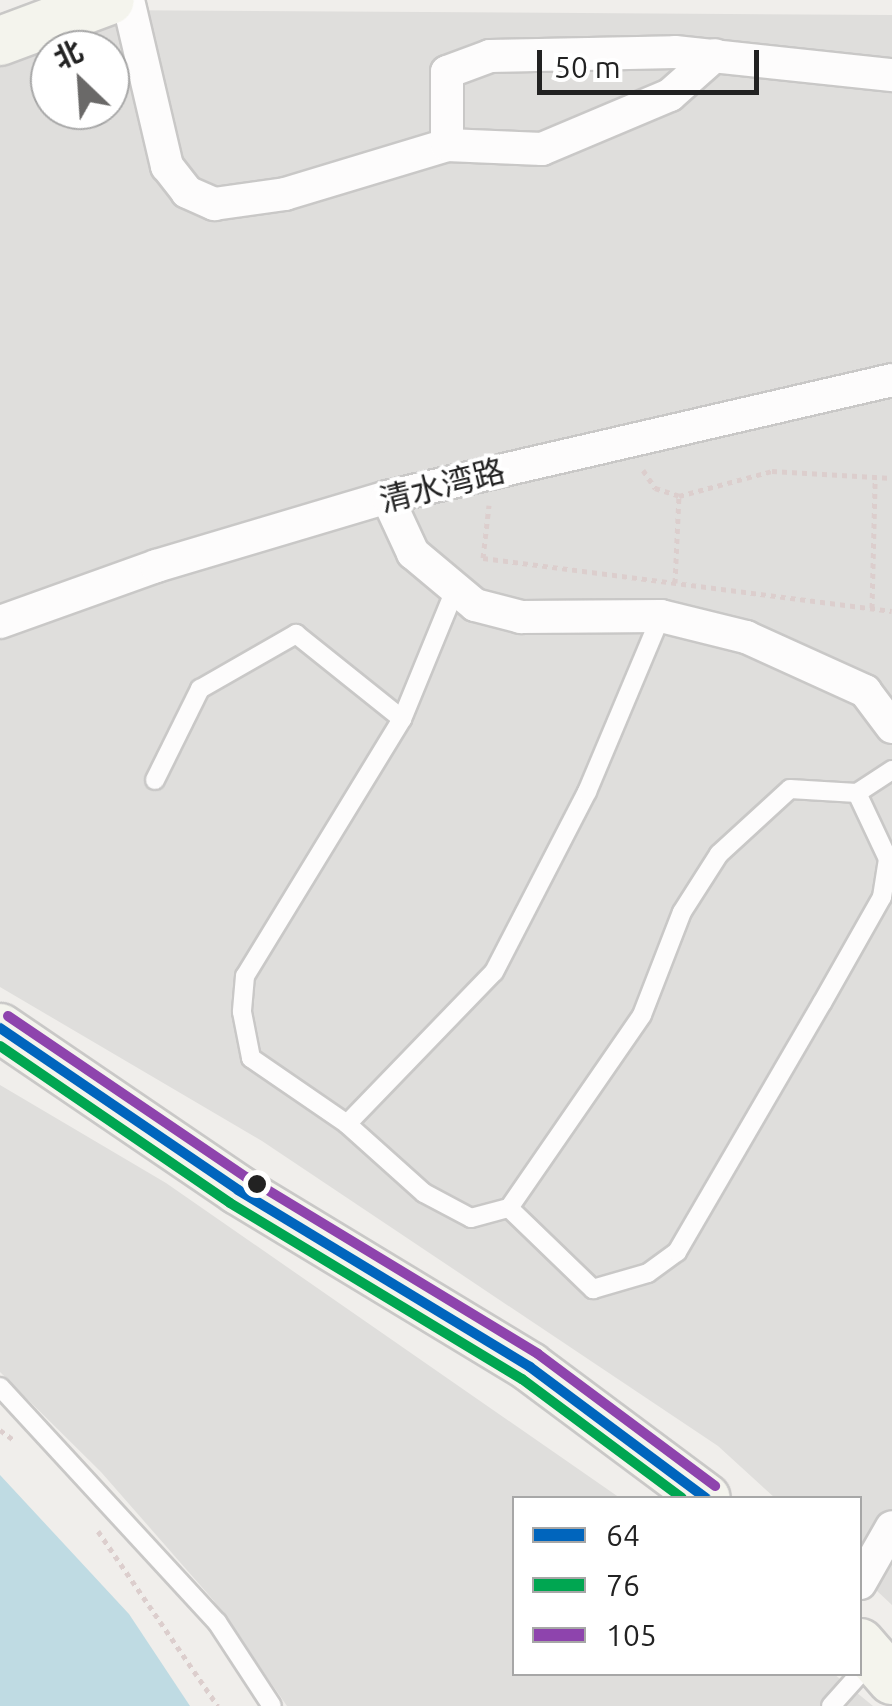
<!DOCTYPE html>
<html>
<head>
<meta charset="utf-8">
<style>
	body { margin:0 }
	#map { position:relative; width:892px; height:1706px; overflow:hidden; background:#f0eeeb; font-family:Ubuntu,"Noto Sans SC",sans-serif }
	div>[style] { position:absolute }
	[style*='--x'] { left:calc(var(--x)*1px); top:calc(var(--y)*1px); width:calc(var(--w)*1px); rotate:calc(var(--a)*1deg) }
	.residential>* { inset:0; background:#dfdedc }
	.water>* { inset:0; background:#bfdbe3 }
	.path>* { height:5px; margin-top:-2.5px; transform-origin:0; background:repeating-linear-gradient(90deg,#dccecd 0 5px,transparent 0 10px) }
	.roads { filter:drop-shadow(2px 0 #c9c8c7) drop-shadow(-2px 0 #c9c8c7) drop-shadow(0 2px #c9c8c7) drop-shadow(0 -2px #c9c8c7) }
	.lane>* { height:18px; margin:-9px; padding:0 9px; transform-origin:9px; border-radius:9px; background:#fdfcfc }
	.street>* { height:32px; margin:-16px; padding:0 16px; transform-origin:16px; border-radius:16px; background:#fdfcfc }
	.secondary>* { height:48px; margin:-24px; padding:0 24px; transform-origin:24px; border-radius:24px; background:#f4f4ed }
	.bus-1>* { height:10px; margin:-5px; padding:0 5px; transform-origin:5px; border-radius:5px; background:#0065bd }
	.bus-2>* { height:10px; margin:-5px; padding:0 5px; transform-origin:5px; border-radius:5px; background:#00a651 }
	.bus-3>* { height:10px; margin:-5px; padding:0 5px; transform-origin:5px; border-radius:5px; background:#8e44ad }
	.dots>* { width:28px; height:28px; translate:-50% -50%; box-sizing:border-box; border:5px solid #fff; border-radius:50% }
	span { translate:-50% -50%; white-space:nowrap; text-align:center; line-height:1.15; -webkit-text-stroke:8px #fff; paint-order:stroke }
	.street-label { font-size:32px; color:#222 }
	.legend { position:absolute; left:512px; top:1496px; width:350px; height:180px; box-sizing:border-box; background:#fff; border:2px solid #a7a7a7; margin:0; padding:12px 18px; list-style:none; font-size:30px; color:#222 }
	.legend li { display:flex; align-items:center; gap:20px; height:50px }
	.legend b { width:50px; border:2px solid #a7a7a7 }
	.north { position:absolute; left:30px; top:30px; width:100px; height:100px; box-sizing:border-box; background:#fff; border:2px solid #a7a7a7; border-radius:50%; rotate:335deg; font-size:28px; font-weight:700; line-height:40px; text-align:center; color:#222 }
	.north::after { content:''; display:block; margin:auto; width:35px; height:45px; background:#6a6968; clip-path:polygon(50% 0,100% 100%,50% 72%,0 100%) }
	.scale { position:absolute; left:537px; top:50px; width:222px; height:45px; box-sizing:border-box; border:5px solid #222; border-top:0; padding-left:12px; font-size:30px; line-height:35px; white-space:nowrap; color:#222; -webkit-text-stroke:8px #fff; paint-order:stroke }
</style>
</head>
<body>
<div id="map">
	<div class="residential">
		<div style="clip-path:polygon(evenodd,96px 10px,892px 15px,892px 1605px,860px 1575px,860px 1498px,775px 1498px,718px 1446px,262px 1141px,0 987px,0 54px,96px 10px,50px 50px,110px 50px,110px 110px,50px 110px,50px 50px)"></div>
		<div style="clip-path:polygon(0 1085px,166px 1183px,620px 1498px,514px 1498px,514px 1674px,834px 1674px,873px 1706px,287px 1706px,214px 1601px,101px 1472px,0 1372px)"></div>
	</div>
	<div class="water">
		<div style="clip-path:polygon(0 1475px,129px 1614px,190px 1706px,0 1706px)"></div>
	</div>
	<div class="path">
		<div style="--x:643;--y:470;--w:22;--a:56"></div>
		<div style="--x:655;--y:488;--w:25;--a:18"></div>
		<div style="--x:679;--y:496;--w:96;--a:-15"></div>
		<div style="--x:772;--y:471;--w:120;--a:3.3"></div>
		<div style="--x:483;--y:558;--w:412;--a:7.4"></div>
		<div style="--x:483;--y:558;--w:53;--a:-83.5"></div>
		<div style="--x:675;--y:583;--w:87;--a:-87.4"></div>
		<div style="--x:872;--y:608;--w:127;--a:-88.6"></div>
		<div style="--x:0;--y:1430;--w:17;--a:36"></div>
		<div style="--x:98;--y:1531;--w:212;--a:55.6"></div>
	</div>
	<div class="roads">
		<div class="lane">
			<div style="--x:455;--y:590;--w:139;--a:112.3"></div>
			<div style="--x:402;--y:719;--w:301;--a:121.4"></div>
			<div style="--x:245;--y:976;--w:36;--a:95"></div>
			<div style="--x:242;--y:1012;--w:47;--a:78.9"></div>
			<div style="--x:251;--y:1058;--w:116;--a:34.5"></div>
			<div style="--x:347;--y:1124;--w:103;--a:41.9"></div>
			<div style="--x:424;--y:1193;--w:53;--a:28"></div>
			<div style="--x:471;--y:1218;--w:39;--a:-15"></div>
			<div style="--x:509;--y:1208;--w:117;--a:44"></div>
			<div style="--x:593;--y:1289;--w:57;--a:-16.2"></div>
			<div style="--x:648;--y:1273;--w:36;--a:-36"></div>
			<div style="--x:677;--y:1252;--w:288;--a:-59.8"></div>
			<div style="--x:822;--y:1003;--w:122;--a:-60.5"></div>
			<div style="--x:882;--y:897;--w:38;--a:-81"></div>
			<div style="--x:888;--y:859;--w:73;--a:-115.2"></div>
			<div style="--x:857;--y:793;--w:42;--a:-33.3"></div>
			<div style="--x:155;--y:780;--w:102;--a:-63.7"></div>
			<div style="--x:200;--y:689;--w:111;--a:-29.8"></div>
			<div style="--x:296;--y:634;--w:136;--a:38.7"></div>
			<div style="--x:347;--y:1124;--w:211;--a:-46"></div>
			<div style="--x:494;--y:972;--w:203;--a:-62.7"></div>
			<div style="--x:587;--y:792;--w:191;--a:-67.2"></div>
			<div style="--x:509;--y:1208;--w:234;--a:-55.4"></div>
			<div style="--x:642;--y:1015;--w:110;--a:-68.8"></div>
			<div style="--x:682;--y:912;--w:69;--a:-57.5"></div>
			<div style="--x:719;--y:854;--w:96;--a:-42.5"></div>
			<div style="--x:790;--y:789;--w:67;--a:3.4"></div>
			<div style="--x:0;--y:1387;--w:320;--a:47.3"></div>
			<div style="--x:217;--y:1622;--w:100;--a:56.8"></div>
			<div style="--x:831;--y:1706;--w:63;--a:-48.2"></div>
		</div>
		<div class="street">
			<div style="--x:128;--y:0;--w:171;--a:76.8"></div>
			<div style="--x:167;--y:166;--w:33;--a:52"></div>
			<div style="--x:187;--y:192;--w:30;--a:24"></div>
			<div style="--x:214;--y:204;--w:72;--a:-8"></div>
			<div style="--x:285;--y:194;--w:169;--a:-16.8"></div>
			<div style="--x:447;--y:145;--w:73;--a:-90"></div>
			<div style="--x:447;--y:72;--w:46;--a:-20.4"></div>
			<div style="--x:490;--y:56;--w:185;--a:-1.2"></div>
			<div style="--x:675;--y:52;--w:218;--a:6.1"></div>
			<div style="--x:447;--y:145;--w:95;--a:2.4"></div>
			<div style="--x:542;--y:149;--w:139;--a:-22.9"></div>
			<div style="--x:670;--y:95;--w:60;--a:-41.6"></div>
			<div style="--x:387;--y:497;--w:62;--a:65.1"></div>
			<div style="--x:413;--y:553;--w:81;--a:40"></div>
			<div style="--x:475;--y:605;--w:48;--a:14.6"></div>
			<div style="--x:521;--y:617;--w:140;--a:-0.4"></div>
			<div style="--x:661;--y:616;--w:88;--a:13.9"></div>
			<div style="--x:746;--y:637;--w:131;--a:24.4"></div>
			<div style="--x:865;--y:691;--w:45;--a:53.1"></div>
			<div style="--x:0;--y:622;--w:166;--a:-19.7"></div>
			<div style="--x:156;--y:566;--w:241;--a:-16.6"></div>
			<div style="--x:387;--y:497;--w:518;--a:-13.04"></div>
			<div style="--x:860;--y:1583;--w:64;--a:-60.3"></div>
		</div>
		<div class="secondary">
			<div style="--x:0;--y:41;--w:117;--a:-20.4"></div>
			<div style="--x:0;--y:1028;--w:288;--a:34.2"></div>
			<div style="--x:238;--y:1190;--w:341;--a:31.2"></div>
			<div style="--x:530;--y:1367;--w:219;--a:36.7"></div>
			<div style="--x:860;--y:1643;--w:49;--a:49.1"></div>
		</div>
	</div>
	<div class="bus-1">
		<div style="--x:0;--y:1028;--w:288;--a:34.2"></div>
		<div style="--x:238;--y:1190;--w:341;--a:31.2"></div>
		<div style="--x:530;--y:1367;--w:219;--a:36.7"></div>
	</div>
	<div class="bus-2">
		<div style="--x:0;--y:1046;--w:278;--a:34.3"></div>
		<div style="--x:230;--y:1203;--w:341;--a:31.1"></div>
		<div style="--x:522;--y:1379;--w:199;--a:36.6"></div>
	</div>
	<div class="bus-3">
		<div style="--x:8;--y:1016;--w:287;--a:34.1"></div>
		<div style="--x:246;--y:1177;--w:341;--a:31.2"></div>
		<div style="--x:538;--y:1354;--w:221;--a:36.7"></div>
	</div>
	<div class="dots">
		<div style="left:257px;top:1184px;background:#222"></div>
	</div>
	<div class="street-label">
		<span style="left:442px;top:485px;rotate:-14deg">清水湾路</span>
	</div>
	<ul class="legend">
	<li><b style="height:12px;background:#0065bd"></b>64</li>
	<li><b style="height:12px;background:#00a651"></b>76</li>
	<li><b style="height:12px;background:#8e44ad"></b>105</li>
	</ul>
	<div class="north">北</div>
	<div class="scale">50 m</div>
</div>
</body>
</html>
